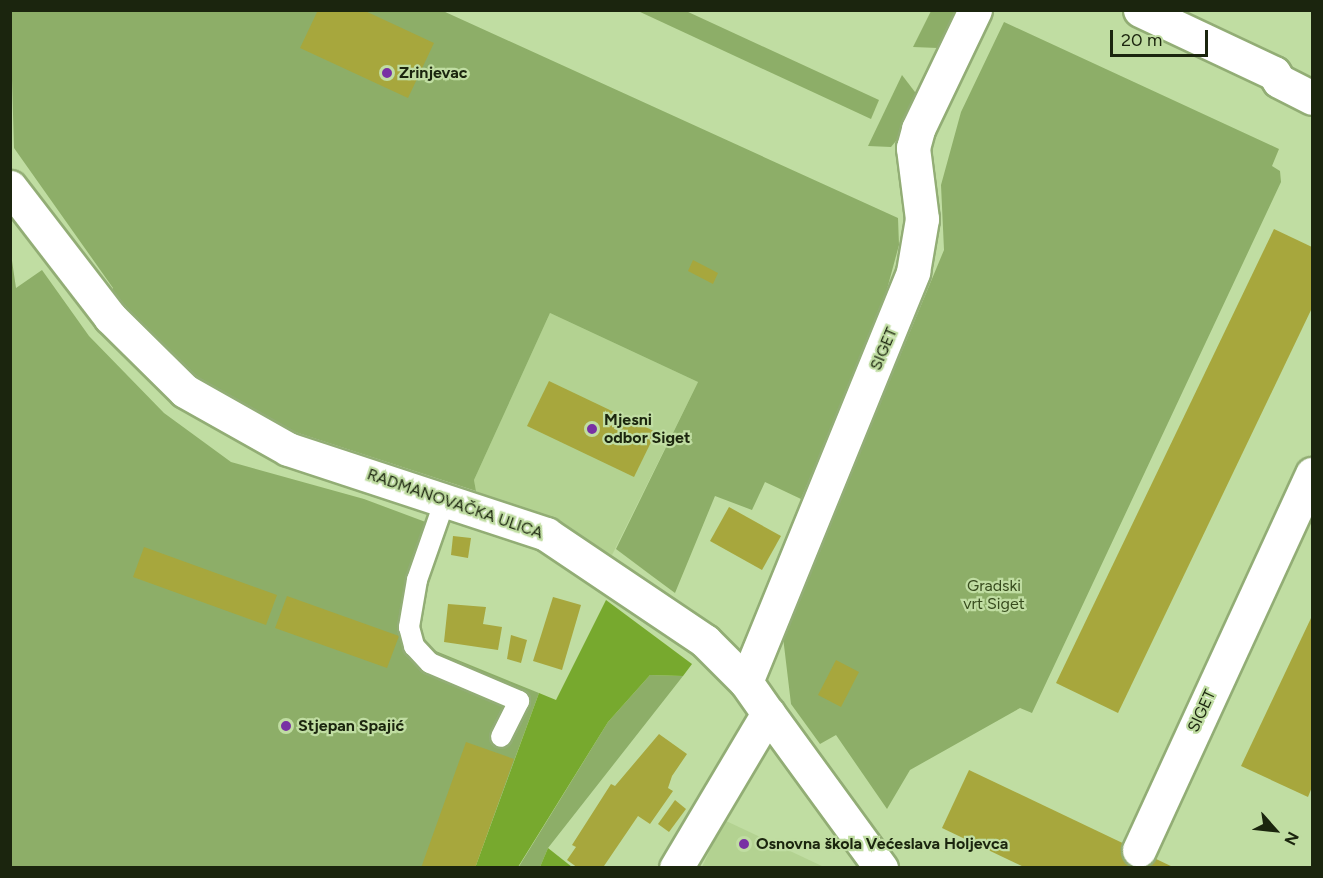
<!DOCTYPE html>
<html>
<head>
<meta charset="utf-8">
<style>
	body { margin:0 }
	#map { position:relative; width:1323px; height:878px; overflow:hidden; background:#c0dda2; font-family:Figtree,sans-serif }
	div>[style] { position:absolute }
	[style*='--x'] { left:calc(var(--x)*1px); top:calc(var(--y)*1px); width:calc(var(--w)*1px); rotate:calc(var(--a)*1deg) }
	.built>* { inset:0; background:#b3d291 }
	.green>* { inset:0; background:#8dae68 }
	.forest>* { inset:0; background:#77a92e }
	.building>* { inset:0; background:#a7a73d }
	.roads { filter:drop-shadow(2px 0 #92ad75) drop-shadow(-2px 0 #92ad75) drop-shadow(0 2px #92ad75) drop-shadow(0 -2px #92ad75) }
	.lane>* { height:20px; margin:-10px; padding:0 10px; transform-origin:10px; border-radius:10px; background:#fff }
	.street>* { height:33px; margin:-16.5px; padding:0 16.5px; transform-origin:16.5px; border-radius:16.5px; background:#fff }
	.secondary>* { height:33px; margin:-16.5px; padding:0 16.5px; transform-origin:16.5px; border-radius:16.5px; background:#fff }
	.dots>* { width:16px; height:16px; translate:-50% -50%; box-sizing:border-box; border:3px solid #c0dda2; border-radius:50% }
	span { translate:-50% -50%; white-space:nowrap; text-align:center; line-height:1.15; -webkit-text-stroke:4.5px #c0dda2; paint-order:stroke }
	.poi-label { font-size:16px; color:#1b250e; font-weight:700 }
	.left { translate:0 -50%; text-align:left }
	.street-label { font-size:16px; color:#1b250e }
	.park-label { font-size:16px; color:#374b1d }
	.frame { position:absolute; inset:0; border:12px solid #1b250e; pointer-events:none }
	.north { position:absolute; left:1245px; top:800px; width:60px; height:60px; -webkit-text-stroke:4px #c0dda2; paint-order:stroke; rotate:117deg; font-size:16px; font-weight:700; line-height:24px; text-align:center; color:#1b250e }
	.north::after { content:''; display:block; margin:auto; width:21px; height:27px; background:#1b250e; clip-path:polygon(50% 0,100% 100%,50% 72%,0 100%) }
	.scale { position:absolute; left:1110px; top:30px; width:98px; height:27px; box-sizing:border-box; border:3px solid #1b250e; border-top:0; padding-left:8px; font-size:18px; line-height:21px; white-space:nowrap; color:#1b250e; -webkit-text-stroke:4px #c0dda2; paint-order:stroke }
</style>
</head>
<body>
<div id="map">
	<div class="built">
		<div style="clip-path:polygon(550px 313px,698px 382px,612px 555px,476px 491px,474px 480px)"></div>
		<div style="clip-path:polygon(724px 820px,824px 867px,702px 867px)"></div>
	</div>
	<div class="green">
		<div style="clip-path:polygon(10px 11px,443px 11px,898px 218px,899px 245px,883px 304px,801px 499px,765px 482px,752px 510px,715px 496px,675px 593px,652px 576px,616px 549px,698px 382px,550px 313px,474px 480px,476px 491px,289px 430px,241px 407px,189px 372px,146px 333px,111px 293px,113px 288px,14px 148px)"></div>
		<div style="clip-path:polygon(638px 11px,686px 11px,879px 100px,871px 119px)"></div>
		<div style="clip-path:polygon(931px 11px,959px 11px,938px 48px,913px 47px)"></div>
		<div style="clip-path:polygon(1004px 22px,1279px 149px,1272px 166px,1280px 171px,1281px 182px,1032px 713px,1020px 708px,910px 770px,887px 809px,836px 735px,820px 744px,791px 704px,783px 637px,944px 250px,941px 185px,961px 112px)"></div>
		<div style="clip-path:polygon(902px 75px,918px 96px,905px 130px,891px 147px,868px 146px)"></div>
		<div style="clip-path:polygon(10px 247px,16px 288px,42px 270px,89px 336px,164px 413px,231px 462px,364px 499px,447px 530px,423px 597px,420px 624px,426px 647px,539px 693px,475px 867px,11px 867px)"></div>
		<div style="clip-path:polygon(650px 675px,683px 676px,548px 848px,540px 867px,518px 868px,608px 722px)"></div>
	</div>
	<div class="forest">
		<div style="clip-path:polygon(606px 600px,692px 664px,683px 676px,650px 675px,608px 722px,518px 867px,475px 868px,539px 693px,556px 700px)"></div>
		<div style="clip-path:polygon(548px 848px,572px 867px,540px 867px)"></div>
	</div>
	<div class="building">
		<div style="clip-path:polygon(318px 10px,363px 10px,434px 43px,408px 98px,300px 48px)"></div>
		<div style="clip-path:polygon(1274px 229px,1312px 247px,1312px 308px,1118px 713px,1056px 683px)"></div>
		<div style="clip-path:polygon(693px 260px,718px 273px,713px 284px,688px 271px)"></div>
		<div style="clip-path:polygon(549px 381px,656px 432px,634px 477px,527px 426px)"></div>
		<div style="clip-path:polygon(729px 507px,781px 536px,762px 570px,710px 541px)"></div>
		<div style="clip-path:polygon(453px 536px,471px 538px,468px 558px,451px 555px)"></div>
		<div style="clip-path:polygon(144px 547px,277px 595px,266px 625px,133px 577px)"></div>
		<div style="clip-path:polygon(287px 596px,399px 636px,387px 668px,275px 628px)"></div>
		<div style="clip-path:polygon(553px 597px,581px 605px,562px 670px,533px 661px)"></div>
		<div style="clip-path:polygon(448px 604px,486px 607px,483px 624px,502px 627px,498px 650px,444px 642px)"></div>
		<div style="clip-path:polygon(1312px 616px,1312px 787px,1308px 797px,1241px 766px)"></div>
		<div style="clip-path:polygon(511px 635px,527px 640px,521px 663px,507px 659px)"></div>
		<div style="clip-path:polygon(836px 660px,859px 672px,841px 707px,818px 695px)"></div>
		<div style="clip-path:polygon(659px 734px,687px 754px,672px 776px,668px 788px,673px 791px,650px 824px,638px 816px,604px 866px,578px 868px,567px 860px,576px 847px,572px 845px,611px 784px,615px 786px)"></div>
		<div style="clip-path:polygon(466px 742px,514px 759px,475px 868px,421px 868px)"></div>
		<div style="clip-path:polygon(969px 770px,1175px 868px,1026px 868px,942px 828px)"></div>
		<div style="clip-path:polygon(675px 800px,686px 809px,669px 832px,658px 824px)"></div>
	</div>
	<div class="roads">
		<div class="lane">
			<div style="--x:445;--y:500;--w:85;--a:109.3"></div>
			<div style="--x:417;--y:580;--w:48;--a:99.7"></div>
			<div style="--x:409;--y:627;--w:20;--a:75"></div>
			<div style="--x:414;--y:646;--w:23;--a:47"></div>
			<div style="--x:430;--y:663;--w:97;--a:23.1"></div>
			<div style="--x:519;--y:701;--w:40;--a:116.6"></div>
		</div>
		<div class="street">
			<div style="--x:1140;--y:10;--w:148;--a:25.2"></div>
			<div style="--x:1274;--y:73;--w:9;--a:58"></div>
			<div style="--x:1279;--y:81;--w:37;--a:27"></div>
			<div style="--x:746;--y:682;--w:443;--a:-67.8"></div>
			<div style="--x:913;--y:272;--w:54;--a:-80.4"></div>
			<div style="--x:922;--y:219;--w:72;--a:-97.2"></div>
			<div style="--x:913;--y:148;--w:20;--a:-75"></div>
			<div style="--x:918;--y:129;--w:132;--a:-64.4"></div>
			<div style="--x:768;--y:713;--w:192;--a:53.9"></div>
			<div style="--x:1139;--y:850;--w:414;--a:-65.3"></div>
		</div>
		<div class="secondary">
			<div style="--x:10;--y:187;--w:164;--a:52.4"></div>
			<div style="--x:110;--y:317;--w:105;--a:44.6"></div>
			<div style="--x:185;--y:391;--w:118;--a:29.4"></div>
			<div style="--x:288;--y:449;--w:272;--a:18.2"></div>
			<div style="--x:546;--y:534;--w:192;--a:33.9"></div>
			<div style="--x:705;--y:641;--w:58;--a:45"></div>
			<div style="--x:746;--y:682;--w:38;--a:55"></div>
			<div style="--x:768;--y:713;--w:180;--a:120.7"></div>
		</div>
	</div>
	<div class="dots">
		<div style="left:387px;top:73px;background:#7831a4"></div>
		<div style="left:592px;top:429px;background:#7831a4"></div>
		<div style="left:286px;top:726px;background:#7831a4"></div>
		<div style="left:744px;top:844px;background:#7831a4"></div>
	</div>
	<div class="poi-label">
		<span class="left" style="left:399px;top:73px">Zrinjevac</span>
		<span class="left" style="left:604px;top:429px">Mjesni<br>odbor Siget</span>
		<span class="left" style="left:298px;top:726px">Stjepan Spajić</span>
		<span class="left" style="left:756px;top:844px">Osnovna škola Većeslava Holjevca</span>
	</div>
	<div class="street-label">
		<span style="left:884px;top:349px;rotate:-67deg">SIGET</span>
		<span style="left:455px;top:504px;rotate:19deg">RADMANOVAČKA ULICA</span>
		<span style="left:1202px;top:711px;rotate:-65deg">SIGET</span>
	</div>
	<div class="park-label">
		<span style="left:994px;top:595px">Gradski<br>vrt Siget</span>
	</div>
	<div class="frame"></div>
	<div class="north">N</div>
	<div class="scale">20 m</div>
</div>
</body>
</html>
